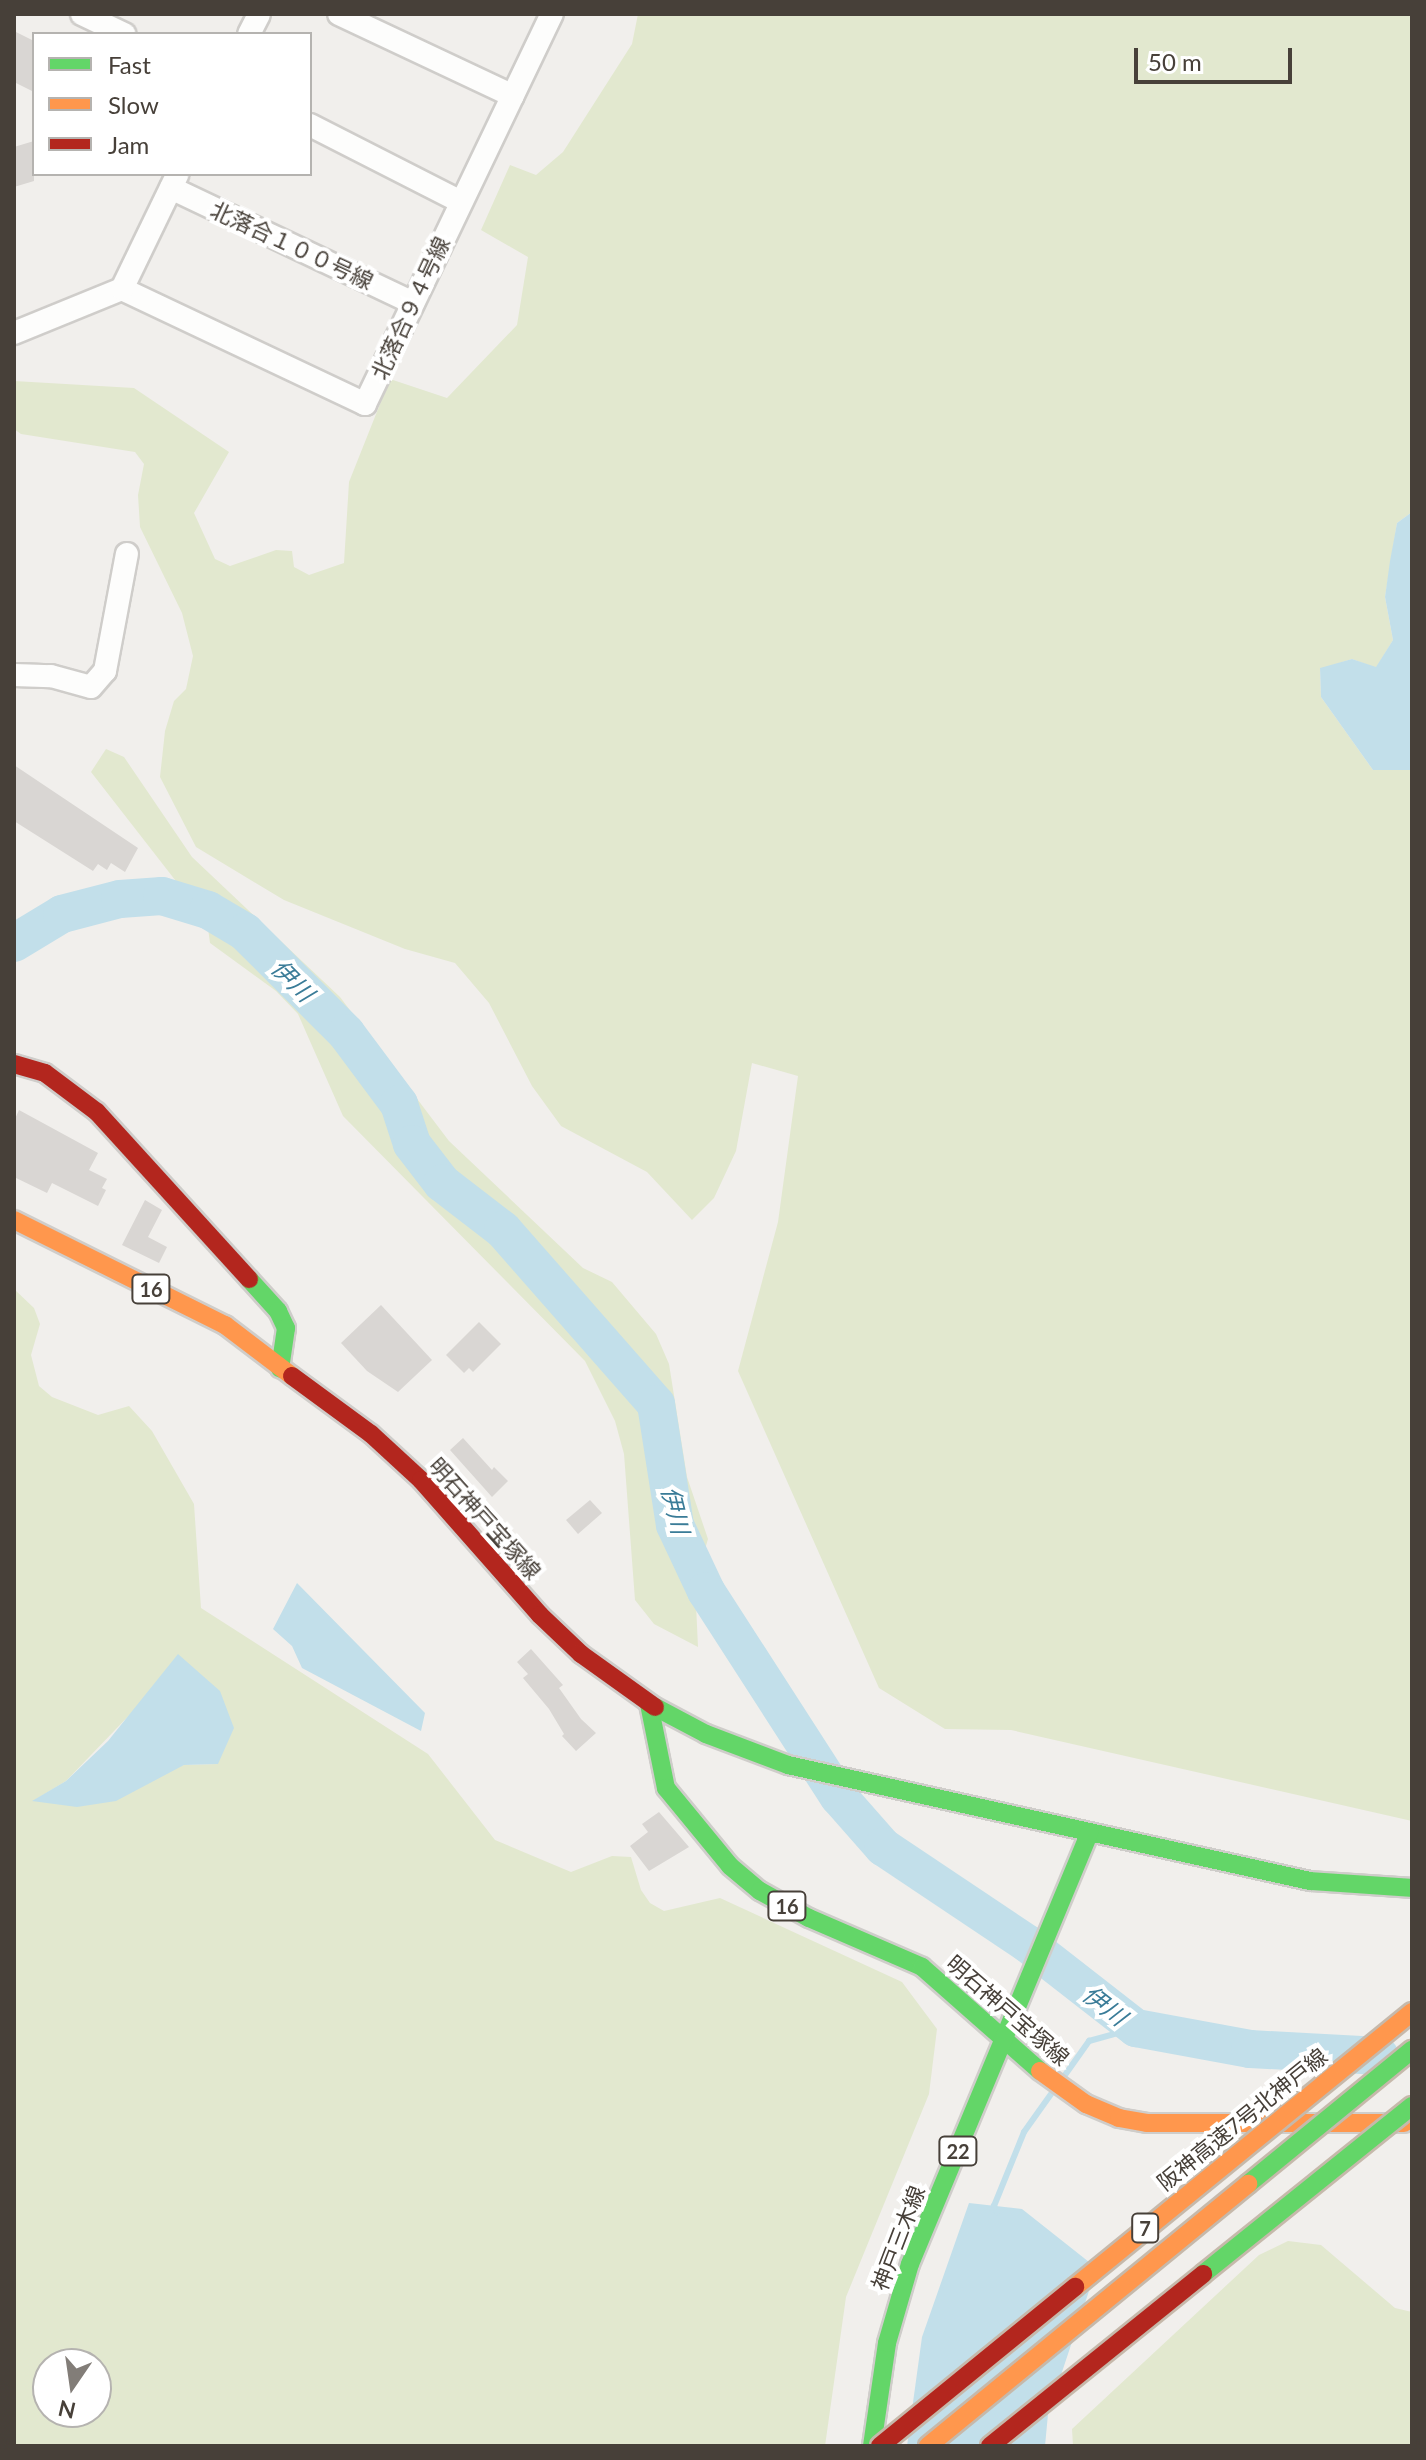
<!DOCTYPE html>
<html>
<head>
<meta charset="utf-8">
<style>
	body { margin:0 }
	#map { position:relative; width:1426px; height:2460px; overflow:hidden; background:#f1efec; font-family:Lato,"Noto Sans JP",sans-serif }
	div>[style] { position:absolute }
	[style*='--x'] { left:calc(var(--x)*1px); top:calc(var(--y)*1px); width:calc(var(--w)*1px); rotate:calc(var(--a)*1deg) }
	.green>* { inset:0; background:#e2e8cf }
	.water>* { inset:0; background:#c2dfea }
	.stream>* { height:6px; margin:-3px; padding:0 3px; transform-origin:3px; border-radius:3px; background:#c2dfea }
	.river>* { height:38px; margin:-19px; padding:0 19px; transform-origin:19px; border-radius:19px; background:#c2dfea }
	.building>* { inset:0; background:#d9d6d3 }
	.roads { filter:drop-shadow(2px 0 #cfcdca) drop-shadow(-2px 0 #cfcdca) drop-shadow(0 2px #cfcdca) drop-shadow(0 -2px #cfcdca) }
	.street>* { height:22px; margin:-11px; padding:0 11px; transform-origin:11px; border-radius:11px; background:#fdfdfc }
	.fast>* { height:18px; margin:-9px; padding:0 9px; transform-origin:9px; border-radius:9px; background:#63d668 }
	.slow>* { height:18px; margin:-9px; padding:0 9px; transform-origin:9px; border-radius:9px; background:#ff974d }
	.jam>* { height:18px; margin:-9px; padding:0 9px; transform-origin:9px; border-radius:9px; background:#b3261e }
	.bridges { filter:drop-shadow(2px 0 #c6b9ab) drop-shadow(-2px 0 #c6b9ab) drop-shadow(0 2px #c6b9ab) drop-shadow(0 -2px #c6b9ab) }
	.fast-bridge>* { height:18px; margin:-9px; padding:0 9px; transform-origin:9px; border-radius:9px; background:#63d668 }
	.slow-bridge>* { height:18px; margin:-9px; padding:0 9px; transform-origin:9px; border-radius:9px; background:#ff974d }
	.jam-bridge>* { height:18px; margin:-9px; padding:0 9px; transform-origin:9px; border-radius:9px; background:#b3261e }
	span { translate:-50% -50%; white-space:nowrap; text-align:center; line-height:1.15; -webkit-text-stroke:8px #fff; paint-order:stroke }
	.shield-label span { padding:2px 6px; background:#fff; border:2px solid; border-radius:6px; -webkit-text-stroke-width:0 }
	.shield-label { font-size:20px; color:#474039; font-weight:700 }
	.street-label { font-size:22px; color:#474039 }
	.water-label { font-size:24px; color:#3a7c98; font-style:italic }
	.frame { position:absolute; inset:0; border:16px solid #474039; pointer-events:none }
	.legend { position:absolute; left:32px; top:32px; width:280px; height:144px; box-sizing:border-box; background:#fff; border:2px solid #b5b3b0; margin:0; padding:10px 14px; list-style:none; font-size:24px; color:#474039 }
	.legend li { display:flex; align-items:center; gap:16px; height:40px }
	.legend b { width:40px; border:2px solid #b5b3b0 }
	.north { position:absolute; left:32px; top:2348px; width:80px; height:80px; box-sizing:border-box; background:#fff; border:2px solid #b5b3b0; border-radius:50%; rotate:193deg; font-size:22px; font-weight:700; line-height:32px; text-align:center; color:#474039 }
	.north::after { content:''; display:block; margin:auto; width:28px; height:36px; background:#827d78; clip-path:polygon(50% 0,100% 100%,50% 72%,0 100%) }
	.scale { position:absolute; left:1134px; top:48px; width:158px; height:36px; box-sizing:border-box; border:4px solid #474039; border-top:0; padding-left:10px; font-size:24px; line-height:28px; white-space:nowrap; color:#474039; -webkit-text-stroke:6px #fff; paint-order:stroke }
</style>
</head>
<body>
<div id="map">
	<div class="green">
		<div style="clip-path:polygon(638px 14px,1412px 14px,1412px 512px,1397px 523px,1385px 597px,1393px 640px,1376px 668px,1352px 659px,1320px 669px,1321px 697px,1373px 770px,1412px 770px,1412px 1821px,1011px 1730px,945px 1729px,879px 1688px,738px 1371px,778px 1222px,798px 1076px,752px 1063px,736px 1151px,714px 1198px,692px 1220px,647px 1172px,561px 1126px,532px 1086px,489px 1003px,455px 963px,405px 949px,284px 900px,196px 847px,160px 777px,165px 731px,174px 701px,186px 689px,193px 656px,182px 613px,140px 527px,138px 495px,144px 464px,135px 452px,21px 434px,14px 429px,14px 381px,134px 388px,229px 452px,194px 513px,215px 559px,230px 566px,276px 550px,292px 551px,294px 567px,309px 575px,344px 563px,349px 482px,390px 379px,447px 398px,517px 325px,528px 257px,481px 230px,510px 165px,536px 175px,563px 152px,632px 44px)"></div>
		<div style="clip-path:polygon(106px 749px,124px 757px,192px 857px,340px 997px,449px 1141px,583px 1268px,612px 1282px,656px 1334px,669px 1364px,687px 1477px,708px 1539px,695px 1583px,698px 1647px,654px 1624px,635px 1600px,624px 1454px,615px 1421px,585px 1361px,343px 1116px,298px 1014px,276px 991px,210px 943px,207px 921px,91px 772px)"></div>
		<div style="clip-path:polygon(evenodd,14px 1289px,34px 1308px,40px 1324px,31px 1355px,39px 1386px,52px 1397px,98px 1415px,129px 1406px,152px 1431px,194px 1504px,201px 1608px,428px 1754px,495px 1840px,571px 1872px,612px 1856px,631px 1857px,641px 1890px,650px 1903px,664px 1911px,720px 1898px,902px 1982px,937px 2029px,929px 2094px,846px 2297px,825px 2446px,14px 2446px,14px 1289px,140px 1704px,218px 1764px,184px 1765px,33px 1801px,66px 1781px,140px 1704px,14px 1289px,48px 2364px,96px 2364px,96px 2412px,48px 2412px,48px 2364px)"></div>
		<div style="clip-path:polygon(1288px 2241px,1321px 2245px,1395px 2308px,1412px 2312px,1412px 2446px,1073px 2446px,1072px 2429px,1259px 2255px)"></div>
	</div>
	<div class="water">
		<div style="clip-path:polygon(1412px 512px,1412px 770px,1373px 770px,1321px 697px,1320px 668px,1352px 659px,1376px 667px,1393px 640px,1385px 597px,1390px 561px,1397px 523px)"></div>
		<div style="clip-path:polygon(297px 1583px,425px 1713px,421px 1731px,302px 1668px,292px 1646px,273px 1629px)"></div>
		<div style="clip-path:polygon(178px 1654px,220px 1691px,234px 1728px,218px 1764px,184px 1765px,116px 1801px,77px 1807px,32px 1801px,66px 1781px,108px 1741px)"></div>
		<div style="clip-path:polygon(969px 2203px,1022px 2209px,1089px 2262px,1094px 2276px,1048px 2414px,1045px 2446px,907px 2446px,922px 2337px)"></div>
	</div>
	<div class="stream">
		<div style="--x:1065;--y:2075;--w:42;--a:-54.8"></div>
		<div style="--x:1089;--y:2041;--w:49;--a:-15.5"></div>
		<div style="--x:997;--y:2212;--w:7;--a:-117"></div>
		<div style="--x:994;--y:2206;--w:80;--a:-67.9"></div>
		<div style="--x:1024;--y:2132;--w:47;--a:-54.6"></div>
	</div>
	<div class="river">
		<div style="--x:14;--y:943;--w:56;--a:-31.1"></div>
		<div style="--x:62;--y:914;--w:60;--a:-14.5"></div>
		<div style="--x:120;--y:899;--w:42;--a:-4.1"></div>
		<div style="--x:162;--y:896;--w:48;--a:16.9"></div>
		<div style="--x:208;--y:910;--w:43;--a:30.7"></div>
		<div style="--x:245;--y:932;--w:143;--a:45"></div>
		<div style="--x:346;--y:1033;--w:89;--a:53.3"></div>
		<div style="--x:399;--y:1104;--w:42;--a:72"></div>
		<div style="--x:412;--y:1144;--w:49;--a:52.4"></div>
		<div style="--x:442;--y:1183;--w:77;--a:37.6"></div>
		<div style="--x:503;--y:1230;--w:232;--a:48.7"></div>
		<div style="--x:656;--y:1404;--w:122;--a:81.1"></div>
		<div style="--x:675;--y:1525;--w:73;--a:64.8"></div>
		<div style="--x:706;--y:1591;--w:245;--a:57.2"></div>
		<div style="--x:839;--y:1797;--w:67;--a:48.7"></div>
		<div style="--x:883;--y:1847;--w:174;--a:33.8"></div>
		<div style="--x:1028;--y:1944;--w:137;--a:37.9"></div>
		<div style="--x:1136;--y:2028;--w:116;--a:10.4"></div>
		<div style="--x:1250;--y:2049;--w:130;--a:3.1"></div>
	</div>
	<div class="building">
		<div style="clip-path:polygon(14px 31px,34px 41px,34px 92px,14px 82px)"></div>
		<div style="clip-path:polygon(34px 141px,34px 181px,14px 187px,14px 147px)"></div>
		<div style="clip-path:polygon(14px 765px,138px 848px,125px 872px,111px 863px,107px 870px,98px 864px,93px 871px,14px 821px)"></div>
		<div style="clip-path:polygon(19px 1110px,98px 1153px,89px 1170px,107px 1179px,102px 1188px,106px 1190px,98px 1206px,52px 1183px,47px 1193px,14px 1177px,14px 1121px)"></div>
		<div style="clip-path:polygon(145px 1200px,162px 1210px,148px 1237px,167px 1247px,159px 1263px,122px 1245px)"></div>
		<div style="clip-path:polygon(381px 1305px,432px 1360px,398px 1392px,367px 1371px,341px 1343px)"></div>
		<div style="clip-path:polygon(479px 1322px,501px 1344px,473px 1372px,469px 1368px,464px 1373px,446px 1355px)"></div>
		<div style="clip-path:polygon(463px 1438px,492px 1470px,494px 1467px,508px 1481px,492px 1497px,450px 1450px)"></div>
		<div style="clip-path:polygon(590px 1500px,602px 1513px,578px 1534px,566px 1520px)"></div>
		<div style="clip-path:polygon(531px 1649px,563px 1685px,559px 1688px,581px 1719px,596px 1733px,576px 1751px,562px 1736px,564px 1734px,549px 1709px,523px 1678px,528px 1674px,517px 1662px)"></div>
		<div style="clip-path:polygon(659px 1812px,689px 1847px,649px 1871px,630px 1846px,648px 1832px,642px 1824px)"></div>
	</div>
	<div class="roads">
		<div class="street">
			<div style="--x:82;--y:14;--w:47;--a:25.5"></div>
			<div style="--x:339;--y:14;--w:192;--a:25.2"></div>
			<div style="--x:249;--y:34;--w:22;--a:-63"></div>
			<div style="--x:310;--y:125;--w:169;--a:27"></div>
			<div style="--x:171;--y:188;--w:268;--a:25.4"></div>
			<div style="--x:122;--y:289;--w:269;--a:25.3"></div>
			<div style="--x:365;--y:404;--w:433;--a:-64.4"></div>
			<div style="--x:14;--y:333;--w:117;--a:-22.2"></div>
			<div style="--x:122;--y:289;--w:127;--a:-64.2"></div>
			<div style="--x:14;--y:675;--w:37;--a:2"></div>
			<div style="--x:51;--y:676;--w:41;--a:15.4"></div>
			<div style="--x:91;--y:687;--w:21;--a:-49"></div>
			<div style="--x:105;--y:671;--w:119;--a:-79.4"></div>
		</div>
		<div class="fast">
			<div style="--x:249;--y:1279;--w:43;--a:47.8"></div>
			<div style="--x:278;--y:1311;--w:19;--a:65"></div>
			<div style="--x:286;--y:1328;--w:41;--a:98.3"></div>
			<div style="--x:649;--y:1704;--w:86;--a:78.6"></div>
			<div style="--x:666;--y:1788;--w:101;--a:50.6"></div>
			<div style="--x:730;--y:1866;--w:39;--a:40"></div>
			<div style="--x:760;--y:1891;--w:56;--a:28.9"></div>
			<div style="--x:809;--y:1918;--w:123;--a:23.4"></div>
			<div style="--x:922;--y:1967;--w:157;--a:41.4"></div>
			<div style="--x:655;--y:1707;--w:58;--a:27.9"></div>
			<div style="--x:706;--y:1734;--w:88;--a:20.7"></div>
			<div style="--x:788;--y:1765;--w:535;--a:12.53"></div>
			<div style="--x:1310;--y:1881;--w:102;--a:3.9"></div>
			<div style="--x:872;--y:2446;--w:104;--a:-81.7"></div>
			<div style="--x:887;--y:2343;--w:82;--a:-73.8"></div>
			<div style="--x:910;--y:2264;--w:467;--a:-67.4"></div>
		</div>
		<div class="slow">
			<div style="--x:14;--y:1220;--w:236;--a:26.5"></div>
			<div style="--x:225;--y:1325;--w:84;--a:37.3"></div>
			<div style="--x:1040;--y:2071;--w:57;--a:35.7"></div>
			<div style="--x:1086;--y:2104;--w:36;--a:23"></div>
			<div style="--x:1119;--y:2118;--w:28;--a:10"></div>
			<div style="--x:1147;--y:2123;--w:257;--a:0"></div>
		</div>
		<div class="jam">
			<div style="--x:14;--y:1064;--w:32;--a:16"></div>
			<div style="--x:45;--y:1073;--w:65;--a:36.9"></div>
			<div style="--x:97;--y:1112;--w:226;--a:47.7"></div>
			<div style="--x:292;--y:1376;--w:98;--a:36.3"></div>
			<div style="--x:371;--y:1434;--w:68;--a:42.6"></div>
			<div style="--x:421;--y:1480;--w:180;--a:48.6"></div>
			<div style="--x:540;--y:1615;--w:57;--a:43.6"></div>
			<div style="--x:581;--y:1654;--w:91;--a:35.6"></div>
		</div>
	</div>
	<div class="bridges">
		<div class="fast-bridge">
			<div style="--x:1248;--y:2184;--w:212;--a:-39.3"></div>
			<div style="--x:1203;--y:2274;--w:268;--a:-38.8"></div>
		</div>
		<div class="slow-bridge">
			<div style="--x:1075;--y:2287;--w:435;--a:-39.2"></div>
			<div style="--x:928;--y:2446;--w:414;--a:-39.3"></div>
		</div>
		<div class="jam-bridge">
			<div style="--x:880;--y:2446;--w:252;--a:-39.2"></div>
			<div style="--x:990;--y:2446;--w:274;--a:-38.9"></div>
		</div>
	</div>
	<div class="shield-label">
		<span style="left:151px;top:1289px">16</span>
		<span style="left:787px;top:1906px">16</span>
		<span style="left:958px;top:2151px">22</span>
		<span style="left:1145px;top:2228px">7</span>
	</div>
	<div class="street-label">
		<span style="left:292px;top:245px;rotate:25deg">北落合１００号線</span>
		<span style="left:410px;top:308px;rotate:-65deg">北落合９４号線</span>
		<span style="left:485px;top:1518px;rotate:48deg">明石神戸宝塚線</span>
		<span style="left:1008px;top:2010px;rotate:41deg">明石神戸宝塚線</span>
		<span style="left:1242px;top:2119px;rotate:-39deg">阪神高速7号北神戸線</span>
		<span style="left:898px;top:2238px;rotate:-69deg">神戸三木線</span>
	</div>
	<div class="water-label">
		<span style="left:293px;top:980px;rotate:45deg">伊川</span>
		<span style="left:676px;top:1510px;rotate:76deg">伊川</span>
		<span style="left:1105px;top:2005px;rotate:38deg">伊川</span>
	</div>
	<div class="frame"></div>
	<ul class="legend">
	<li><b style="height:10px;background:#63d668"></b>Fast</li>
	<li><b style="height:10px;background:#ff974d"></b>Slow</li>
	<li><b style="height:10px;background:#b3261e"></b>Jam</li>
	</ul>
	<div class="north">N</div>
	<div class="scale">50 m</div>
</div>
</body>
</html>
